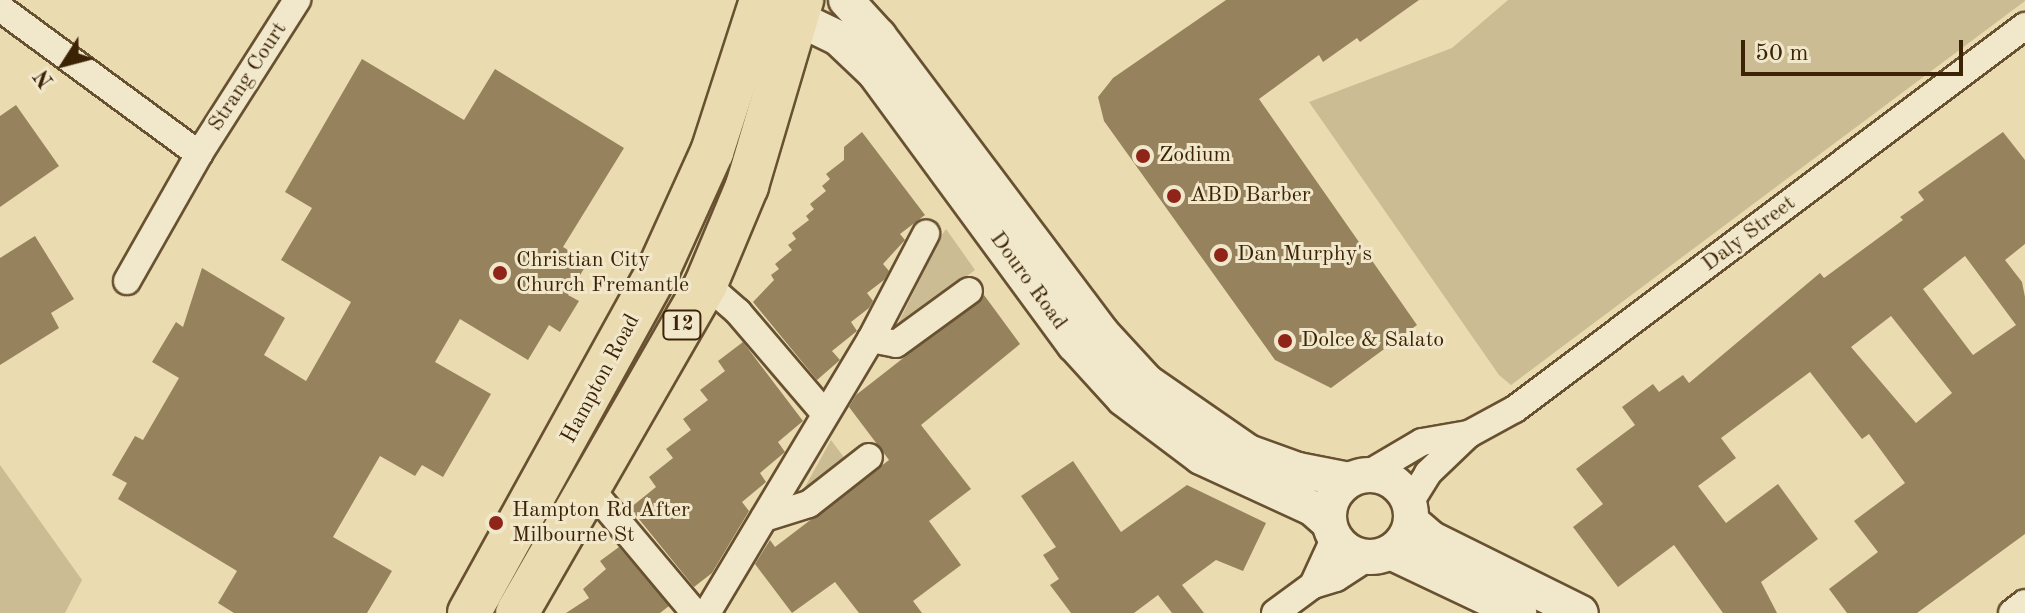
<!DOCTYPE html>
<html>
<head>
<meta charset="utf-8">
<style>
	body { margin:0 }
	#map { position:relative; width:2025px; height:613px; overflow:hidden; background:#eadbb1; font-family:"Old Standard TT",serif }
	div>[style] { position:absolute }
	[style*='--x'] { left:calc(var(--x)*1px); top:calc(var(--y)*1px); width:calc(var(--w)*1px); rotate:calc(var(--a)*1deg) }
	.green>* { inset:0; background:#ccbc94 }
	.building>* { inset:0; background:#96835e }
	.roads { filter:drop-shadow(2px 0 #685130) drop-shadow(-2px 0 #685130) drop-shadow(0 2px #685130) drop-shadow(0 -2px #685130) }
	.minor>* { height:26px; margin:-13px; padding:0 13px; transform-origin:13px; border-radius:13px; background:#f1e8cc }
	.tertiary>* { height:34px; margin:-17px; padding:0 17px; transform-origin:17px; border-radius:17px; background:#f1e8cc }
	.tertiary>.ring { margin:-17px; padding:0; box-sizing:content-box; background:none; border:34px solid #f1e8cc; border-radius:50% }
	.primary>* { height:42px; margin:-21px; padding:0 21px; transform-origin:21px; border-radius:21px; background:#eadbb1 }
	.dots>* { width:22px; height:22px; translate:-50% -50%; box-sizing:border-box; border:4px solid #f1e8cc; border-radius:50% }
	span { translate:-50% -50%; white-space:nowrap; text-align:center; line-height:1.15; -webkit-text-stroke:6px #f1e8cc; paint-order:stroke }
	.shield-label span { padding:2px 6px; background:#f1e8cc; border:2px solid; border-radius:6px; -webkit-text-stroke-width:0 }
	.shield-label { font-size:20px; color:#3c2305; font-weight:700 }
	.street-label { font-size:22px; color:#3c2305 }
	.poi-label { font-size:22px; color:#3c2305 }
	.left { translate:0 -50%; text-align:left }
	.north { position:absolute; left:24px; top:24px; width:80px; height:80px; -webkit-text-stroke:6px #f1e8cc; paint-order:stroke; rotate:234deg; font-size:22px; font-weight:700; line-height:32px; text-align:center; color:#3c2305 }
	.north::after { content:''; display:block; margin:auto; width:28px; height:36px; background:#3c2305; clip-path:polygon(50% 0,100% 100%,50% 72%,0 100%) }
	.scale { position:absolute; left:1741px; top:40px; width:222px; height:36px; box-sizing:border-box; border:4px solid #3c2305; border-top:0; padding-left:10px; font-size:24px; line-height:28px; white-space:nowrap; color:#3c2305; -webkit-text-stroke:6px #f1e8cc; paint-order:stroke }
</style>
</head>
<body>
<div id="map">
	<div class="green">
		<div style="clip-path:polygon(1508px 0,2025px 0,2025px 1px,1511px 385px,1499px 375px,1309px 102px,1452px 48px)"></div>
		<div style="clip-path:polygon(946px 229px,975px 270px,894px 332px,941px 236px)"></div>
		<div style="clip-path:polygon(831px 440px,846px 460px,801px 494px)"></div>
		<div style="clip-path:polygon(0 465px,82px 580px,65px 613px,0 613px)"></div>
	</div>
	<div class="building">
		<div style="clip-path:polygon(1226px 0,1419px 0,1360px 42px,1357px 38px,1323px 62px,1319px 55px,1259px 99px,1417px 325px,1331px 388px,1275px 360px,1104px 121px,1098px 97px,1113px 78px)"></div>
		<div style="clip-path:polygon(362px 59px,464px 120px,495px 69px,624px 148px,563px 247px,588px 262px,568px 295px,579px 301px,560px 332px,549px 325px,528px 360px,460px 319px,435px 362px,491px 394px,443px 477px,422px 465px,415px 476px,380px 456px,333px 537px,392px 571px,367px 613px,234px 613px,218px 603px,237px 571px,118px 499px,127px 483px,112px 475px,135px 436px,143px 440px,179px 378px,152px 362px,176px 322px,183px 327px,202px 268px,285px 318px,264px 355px,306px 381px,351px 302px,281px 260px,312px 208px,285px 192px)"></div>
		<div style="clip-path:polygon(16px 105px,59px 166px,0 207px,0 116px)"></div>
		<div style="clip-path:polygon(862px 132px,925px 215px,900px 234px,905px 240px,883px 264px,889px 271px,884px 280px,867px 293px,873px 301px,869px 308px,851px 322px,857px 331px,832px 351px,840px 360px,817px 380px,753px 302px,774px 280px,771px 275px,779px 269px,775px 264px,792px 250px,788px 245px,796px 239px,792px 233px,809px 220px,806px 216px,814px 209px,810px 204px,826px 191px,822px 186px,830px 179px,826px 174px,844px 160px,844px 147px)"></div>
		<div style="clip-path:polygon(evenodd,2003px 132px,2025px 160px,2025px 244px,2005px 260px,2022px 282px,2025px 297px,2025px 534px,1917px 613px,1847px 613px,1829px 589px,1878px 552px,1854px 521px,1905px 483px,1869px 434px,1862px 439px,1810px 372px,1721px 438px,1736px 458px,1698px 486px,1726px 523px,1778px 484px,1818px 539px,1761px 582px,1777px 613px,1723px 613px,1674px 545px,1618px 587px,1573px 527px,1603px 504px,1576px 469px,1635px 425px,1622px 407px,1653px 384px,1659px 392px,1683px 375px,1689px 383px,1820px 273px,1824px 278px,1903px 220px,1900px 217px,1924px 200px,1918px 192px,2003px 132px,1965px 256px,2016px 325px,1973px 355px,1923px 289px,1965px 256px,2003px 132px,1891px 316px,1952px 393px,1916px 423px,1851px 347px,1891px 316px)"></div>
		<div style="clip-path:polygon(35px 236px,74px 299px,51px 313px,59px 328px,0 365px,0 258px)"></div>
		<div style="clip-path:polygon(984px 295px,1020px 344px,921px 425px,971px 489px,929px 521px,961px 565px,913px 601px,922px 613px,859px 613px,835px 582px,792px 613px,755px 564px,770px 540px,775px 547px,889px 460px,849px 407px,856px 395px)"></div>
		<div style="clip-path:polygon(743px 342px,803px 421px,778px 442px,785px 452px,760px 473px,766px 482px,742px 502px,749px 511px,712px 573px,694px 587px,630px 508px,656px 487px,649px 477px,673px 458px,666px 449px,691px 430px,683px 419px,708px 400px,700px 390px,725px 371px,718px 361px)"></div>
		<div style="clip-path:polygon(1073px 461px,1121px 532px,1187px 485px,1266px 523px,1243px 571px,1216px 560px,1182px 585px,1204px 613px,1172px 613px,1158px 595px,1134px 613px,1071px 613px,1050px 585px,1059px 579px,1043px 555px,1056px 547px,1021px 496px)"></div>
		<div style="clip-path:polygon(619px 547px,669px 606px,660px 613px,566px 613px,589px 598px,583px 589px,606px 569px,600px 561px)"></div>
	</div>
	<div class="roads">
		<div class="minor">
			<div style="--x:0;--y:8;--w:247;--a:36.3"></div>
			<div style="--x:127;--y:281;--w:146;--a:-60.4"></div>
			<div style="--x:199;--y:154;--w:183;--a:-57.5"></div>
			<div style="--x:706;--y:284;--w:43;--a:41.2"></div>
			<div style="--x:738;--y:312;--w:134;--a:49.5"></div>
			<div style="--x:871;--y:339;--w:25;--a:11"></div>
			<div style="--x:896;--y:344;--w:90;--a:-36"></div>
			<div style="--x:1366;--y:475;--w:65;--a:-30.5"></div>
			<div style="--x:1422;--y:442;--w:48;--a:-9.7"></div>
			<div style="--x:1469;--y:434;--w:52;--a:-28.5"></div>
			<div style="--x:1515;--y:409;--w:638;--a:-36.91"></div>
			<div style="--x:590;--y:488;--w:163;--a:50"></div>
			<div style="--x:1409;--y:504;--w:36;--a:-58"></div>
			<div style="--x:1428;--y:473;--w:57;--a:-43.6"></div>
			<div style="--x:764;--y:518;--w:47;--a:-17.3"></div>
			<div style="--x:809;--y:504;--w:76;--a:-38.1"></div>
			<div style="--x:1313;--y:585;--w:53;--a:-65.4"></div>
			<div style="--x:707;--y:613;--w:319;--a:-59.1"></div>
			<div style="--x:871;--y:339;--w:119;--a:-62.4"></div>
			<div style="--x:1275;--y:613;--w:47;--a:-36.4"></div>
			<div style="--x:1313;--y:585;--w:24;--a:-17"></div>
			<div style="--x:1336;--y:578;--w:38;--a:-33"></div>
			<div style="--x:2012;--y:613;--w:16;--a:-38"></div>
		</div>
		<div class="tertiary">
			<div style="--x:846;--y:0;--w:49;--a:47.5"></div>
			<div style="--x:879;--y:36;--w:370;--a:53.1"></div>
			<div style="--x:1101;--y:332;--w:68;--a:47.4"></div>
			<div style="--x:1147;--y:382;--w:123;--a:34.7"></div>
			<div style="--x:1248;--y:452;--w:53;--a:19.8"></div>
			<div style="--x:1298;--y:470;--w:52;--a:11.1"></div>
			<div style="--x:774;--y:7;--w:71;--a:25.8"></div>
			<div style="--x:838;--y:38;--w:50;--a:43.4"></div>
			<div style="--x:874;--y:72;--w:338;--a:53.7"></div>
			<div style="--x:1074;--y:344;--w:74;--a:47.7"></div>
			<div style="--x:1124;--y:399;--w:96;--a:37"></div>
			<div style="--x:1201;--y:457;--w:122;--a:24.7"></div>
			<div style="--x:1312;--y:508;--w:23;--a:41"></div>
			<div class="ring" style="left:1329px;top:475px;width:48px;height:48px"></div>
			<div style="--x:1411;--y:521;--w:28;--a:41"></div>
			<div style="--x:1432;--y:539;--w:166;--a:26.4"></div>
			<div style="--x:1390;--y:552;--w:143;--a:25.3"></div>
		</div>
		<div class="primary">
			<div style="--x:469;--y:613;--w:389;--a:-61.1"></div>
			<div style="--x:657;--y:273;--w:133;--a:-65.6"></div>
			<div style="--x:712;--y:152;--w:160;--a:-72.1"></div>
			<div style="--x:517;--y:613;--w:379;--a:-60.1"></div>
			<div style="--x:706;--y:284;--w:106;--a:-67.3"></div>
			<div style="--x:747;--y:186;--w:194;--a:-73.5"></div>
		</div>
	</div>
	<div class="dots">
		<div style="left:1143px;top:156px;background:#8f2418"></div>
		<div style="left:1174px;top:196px;background:#8f2418"></div>
		<div style="left:1221px;top:255px;background:#8f2418"></div>
		<div style="left:500px;top:273px;background:#8f2418"></div>
		<div style="left:1285px;top:341px;background:#8f2418"></div>
		<div style="left:496px;top:523px;background:#8f2418"></div>
	</div>
	<div class="shield-label">
		<span style="left:682px;top:325px">12</span>
	</div>
	<div class="street-label">
		<span style="left:248px;top:77px;rotate:-57deg">Strang Court</span>
		<span style="left:1749px;top:234px;rotate:-37deg">Daly Street</span>
		<span style="left:1028px;top:281px;rotate:54deg">Douro Road</span>
		<span style="left:601px;top:379px;rotate:-62deg">Hampton Road</span>
	</div>
	<div class="poi-label">
		<span class="left" style="left:1159px;top:156px">Zodium</span>
		<span class="left" style="left:1190px;top:196px">ABD Barber</span>
		<span class="left" style="left:1237px;top:255px">Dan Murphy's</span>
		<span class="left" style="left:516px;top:273px">Christian City<br>Church Fremantle</span>
		<span class="left" style="left:1301px;top:341px">Dolce &amp; Salato</span>
		<span class="left" style="left:512px;top:523px">Hampton Rd After<br>Milbourne St</span>
	</div>
	<div class="north">N</div>
	<div class="scale">50 m</div>
</div>
</body>
</html>
